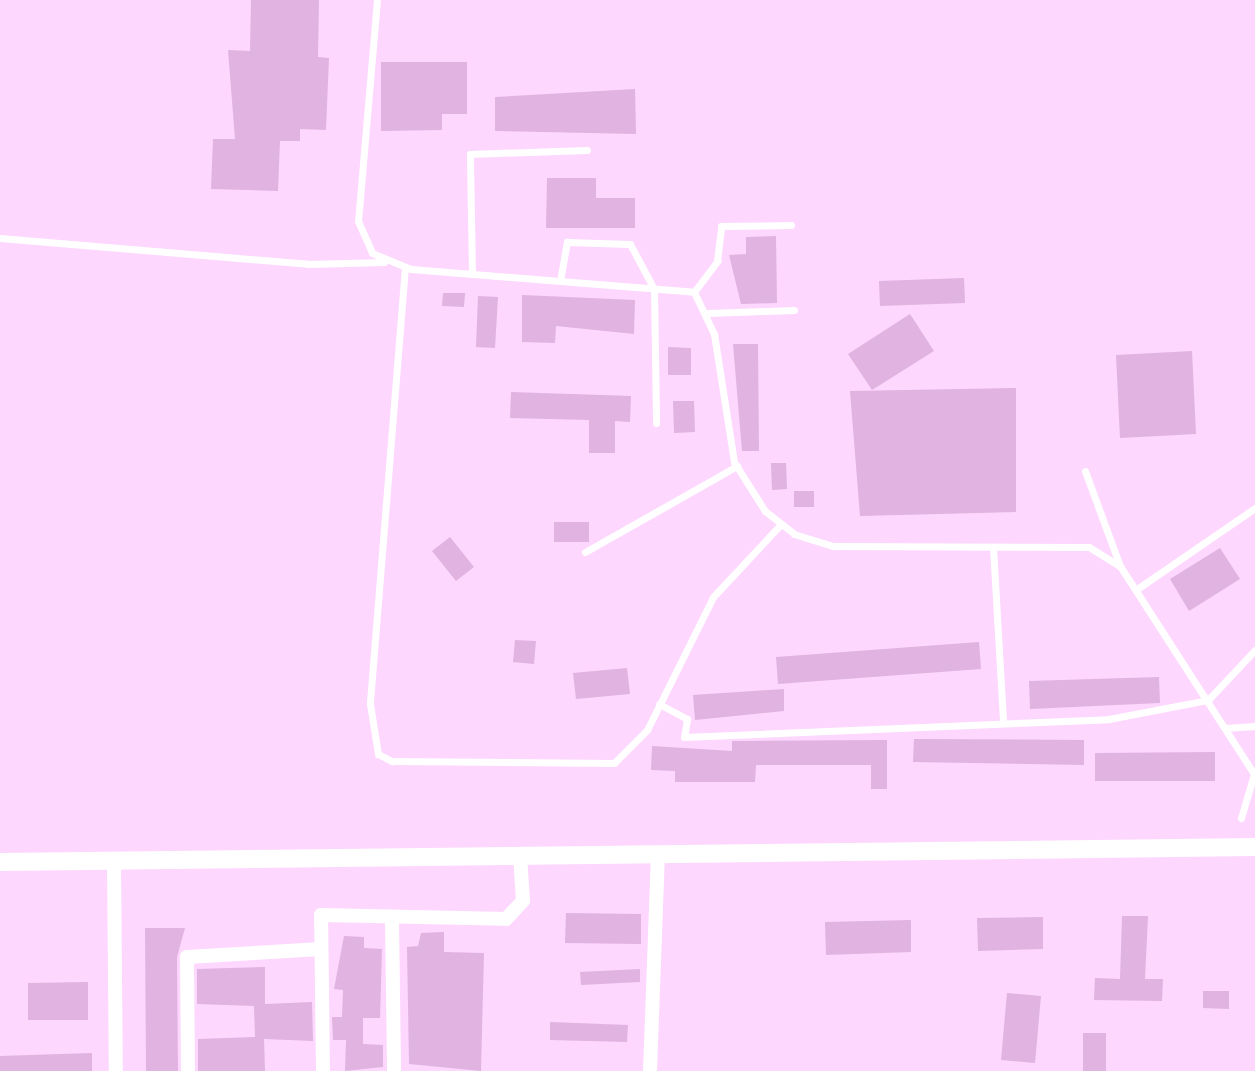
<!DOCTYPE html>
<html>
<head>
<meta charset="utf-8">
<style>
	body { margin:0 }
	#map { position:relative; width:1255px; height:1071px; overflow:hidden; background:#fdd7fd; font-family:Figtree,sans-serif }
	div>[style] { position:absolute }
	[style*='--x'] { left:calc(var(--x)*1px); top:calc(var(--y)*1px); width:calc(var(--w)*1px); rotate:calc(var(--a)*1deg) }
	.building>* { inset:0; background:#e0b3e0 }
	.service>* { height:7px; margin:-3.5px; padding:0 3.5px; transform-origin:3.5px; border-radius:3.5px; background:#fff }
	.minor>* { height:14px; margin:-7px; padding:0 7px; transform-origin:7px; border-radius:7px; background:#fff }
	.tertiary>* { height:18px; margin:-9px; padding:0 9px; transform-origin:9px; border-radius:9px; background:#fff }
	span { translate:-50% -50%; white-space:nowrap; text-align:center; line-height:1.15; -webkit-text-stroke:8px #fbeefa; paint-order:stroke }
</style>
</head>
<body>
<div id="map">
	<div class="building">
		<div style="clip-path:polygon(251px 0,319px 0,318px 57px,329px 58px,326px 130px,300px 129px,300px 141px,280px 141px,278px 191px,211px 189px,213px 139px,235px 139px,228px 50px,250px 51px)"></div>
		<div style="clip-path:polygon(381px 62px,467px 62px,467px 114px,442px 114px,442px 130px,381px 131px)"></div>
		<div style="clip-path:polygon(635px 89px,636px 134px,495px 131px,495px 97px)"></div>
		<div style="clip-path:polygon(547px 178px,596px 178px,596px 198px,635px 198px,635px 228px,546px 228px)"></div>
		<div style="clip-path:polygon(776px 236px,777px 303px,741px 304px,729px 255px,746px 254px,746px 237px)"></div>
		<div style="clip-path:polygon(964px 278px,965px 303px,880px 306px,879px 281px)"></div>
		<div style="clip-path:polygon(443px 293px,465px 293px,464px 307px,442px 306px)"></div>
		<div style="clip-path:polygon(522px 295px,635px 300px,634px 334px,556px 326px,555px 343px,522px 342px)"></div>
		<div style="clip-path:polygon(478px 296px,498px 297px,495px 348px,476px 347px)"></div>
		<div style="clip-path:polygon(910px 314px,934px 351px,872px 390px,848px 354px)"></div>
		<div style="clip-path:polygon(733px 344px,758px 344px,759px 451px,742px 451px)"></div>
		<div style="clip-path:polygon(668px 347px,691px 348px,691px 375px,668px 375px)"></div>
		<div style="clip-path:polygon(1192px 351px,1196px 434px,1120px 438px,1116px 355px)"></div>
		<div style="clip-path:polygon(1016px 388px,1016px 512px,860px 516px,850px 391px)"></div>
		<div style="clip-path:polygon(511px 392px,631px 396px,630px 422px,615px 421px,615px 453px,589px 453px,589px 420px,510px 418px)"></div>
		<div style="clip-path:polygon(673px 401px,694px 401px,695px 432px,674px 433px)"></div>
		<div style="clip-path:polygon(771px 463px,786px 463px,787px 489px,772px 490px)"></div>
		<div style="clip-path:polygon(794px 491px,814px 491px,814px 507px,794px 507px)"></div>
		<div style="clip-path:polygon(554px 522px,589px 522px,589px 542px,554px 542px)"></div>
		<div style="clip-path:polygon(450px 537px,474px 567px,456px 581px,432px 551px)"></div>
		<div style="clip-path:polygon(1220px 548px,1240px 579px,1189px 611px,1170px 579px)"></div>
		<div style="clip-path:polygon(515px 640px,536px 641px,534px 664px,513px 662px)"></div>
		<div style="clip-path:polygon(979px 642px,981px 669px,778px 684px,776px 657px)"></div>
		<div style="clip-path:polygon(627px 668px,630px 694px,576px 699px,573px 673px)"></div>
		<div style="clip-path:polygon(1159px 677px,1160px 703px,1030px 709px,1029px 681px)"></div>
		<div style="clip-path:polygon(784px 689px,784px 711px,695px 720px,693px 695px)"></div>
		<div style="clip-path:polygon(914px 739px,1084px 740px,1084px 765px,913px 762px)"></div>
		<div style="clip-path:polygon(887px 740px,887px 789px,871px 789px,871px 765px,756px 765px,755px 782px,675px 782px,675px 771px,651px 770px,652px 746px,732px 751px,732px 741px)"></div>
		<div style="clip-path:polygon(1215px 752px,1215px 781px,1095px 781px,1095px 753px)"></div>
		<div style="clip-path:polygon(566px 913px,641px 914px,641px 944px,565px 943px)"></div>
		<div style="clip-path:polygon(1122px 916px,1148px 916px,1145px 979px,1163px 979px,1162px 1001px,1094px 1000px,1095px 978px,1120px 979px)"></div>
		<div style="clip-path:polygon(1043px 917px,1043px 949px,978px 951px,977px 918px)"></div>
		<div style="clip-path:polygon(911px 920px,911px 952px,826px 955px,825px 922px)"></div>
		<div style="clip-path:polygon(145px 928px,185px 928px,177px 957px,178px 1071px,146px 1071px)"></div>
		<div style="clip-path:polygon(444px 932px,444px 952px,484px 953px,481px 1071px,409px 1064px,407px 947px,418px 946px,421px 933px)"></div>
		<div style="clip-path:polygon(344px 936px,364px 937px,364px 948px,382px 949px,380px 1018px,363px 1018px,363px 1044px,383px 1045px,383px 1067px,345px 1071px,346px 1040px,333px 1040px,332px 1017px,342px 1017px,343px 990px,334px 989px)"></div>
		<div style="clip-path:polygon(265px 967px,265px 1004px,312px 1002px,313px 1041px,264px 1039px,265px 1071px,198px 1071px,198px 1039px,255px 1037px,254px 1006px,197px 1004px,197px 969px)"></div>
		<div style="clip-path:polygon(640px 969px,640px 982px,581px 985px,580px 972px)"></div>
		<div style="clip-path:polygon(88px 982px,88px 1020px,28px 1020px,28px 983px)"></div>
		<div style="clip-path:polygon(1203px 991px,1229px 991px,1229px 1009px,1203px 1008px)"></div>
		<div style="clip-path:polygon(1007px 993px,1041px 996px,1035px 1063px,1001px 1060px)"></div>
		<div style="clip-path:polygon(550px 1022px,628px 1025px,627px 1042px,550px 1040px)"></div>
		<div style="clip-path:polygon(1083px 1033px,1106px 1033px,1106px 1071px,1083px 1071px)"></div>
		<div style="clip-path:polygon(92px 1053px,92px 1071px,0 1071px,0 1056px)"></div>
	</div>
	<div class="service">
		<div style="--x:377;--y:0;--w:222;--a:94.9"></div>
		<div style="--x:358;--y:221;--w:35;--a:66"></div>
		<div style="--x:372;--y:253;--w:42;--a:22.3"></div>
		<div style="--x:411;--y:269;--w:284;--a:4.6"></div>
		<div style="--x:694;--y:292;--w:47;--a:64.5"></div>
		<div style="--x:714;--y:334;--w:130;--a:81.1"></div>
		<div style="--x:734;--y:462;--w:58;--a:57.7"></div>
		<div style="--x:765;--y:511;--w:37;--a:38"></div>
		<div style="--x:794;--y:534;--w:41;--a:17.1"></div>
		<div style="--x:833;--y:546;--w:256;--a:0.2"></div>
		<div style="--x:1089;--y:547;--w:36;--a:32"></div>
		<div style="--x:1120;--y:566;--w:247;--a:57.2"></div>
		<div style="--x:1254;--y:774;--w:46;--a:106.5"></div>
		<div style="--x:0;--y:238;--w:309;--a:4.8"></div>
		<div style="--x:308;--y:264;--w:76;--a:-1.5"></div>
		<div style="--x:405;--y:267;--w:438;--a:94.6"></div>
		<div style="--x:370;--y:704;--w:51;--a:80.9"></div>
		<div style="--x:378;--y:754;--w:16;--a:27"></div>
		<div style="--x:392;--y:761;--w:222;--a:0.5"></div>
		<div style="--x:614;--y:763;--w:47;--a:-45"></div>
		<div style="--x:647;--y:730;--w:148;--a:-63.6"></div>
		<div style="--x:713;--y:597;--w:100;--a:-47"></div>
		<div style="--x:472;--y:274;--w:120;--a:-91"></div>
		<div style="--x:470;--y:154;--w:117;--a:-2"></div>
		<div style="--x:560;--y:281;--w:40;--a:-80"></div>
		<div style="--x:567;--y:242;--w:63;--a:1.8"></div>
		<div style="--x:630;--y:244;--w:51;--a:61.9"></div>
		<div style="--x:654;--y:289;--w:134;--a:89.1"></div>
		<div style="--x:694;--y:292;--w:39;--a:-53"></div>
		<div style="--x:717;--y:261;--w:35;--a:-83"></div>
		<div style="--x:721;--y:226;--w:70;--a:-0.8"></div>
		<div style="--x:708;--y:313;--w:86;--a:-2"></div>
		<div style="--x:1085;--y:471;--w:101;--a:69.8"></div>
		<div style="--x:993;--y:547;--w:176;--a:86.7"></div>
		<div style="--x:585;--y:552;--w:175;--a:-29.5"></div>
		<div style="--x:1137;--y:589;--w:143;--a:-34.5"></div>
		<div style="--x:659;--y:704;--w:32;--a:28"></div>
		<div style="--x:687;--y:719;--w:18;--a:99"></div>
		<div style="--x:684;--y:737;--w:425;--a:-2.4"></div>
		<div style="--x:1109;--y:719;--w:101;--a:-10.9"></div>
		<div style="--x:1208;--y:700;--w:69;--a:-46.8"></div>
		<div style="--x:1225;--y:728;--w:30;--a:-4"></div>
	</div>
	<div class="minor">
		<div style="--x:114;--y:862;--w:209;--a:89.5"></div>
		<div style="--x:392;--y:921;--w:150;--a:89.2"></div>
		<div style="--x:188;--y:1071;--w:114;--a:-90.5"></div>
		<div style="--x:187;--y:957;--w:134;--a:-3.4"></div>
		<div style="--x:323;--y:1071;--w:156;--a:-90.7"></div>
		<div style="--x:321;--y:915;--w:185;--a:1.2"></div>
		<div style="--x:506;--y:919;--w:25;--a:-47"></div>
		<div style="--x:523;--y:901;--w:45;--a:-93.8"></div>
		<div style="--x:650;--y:1071;--w:217;--a:-87.9"></div>
	</div>
	<div class="tertiary">
		<div style="--x:0;--y:862;--w:1255;--a:-0.68"></div>
	</div>
</div>
</body>
</html>
